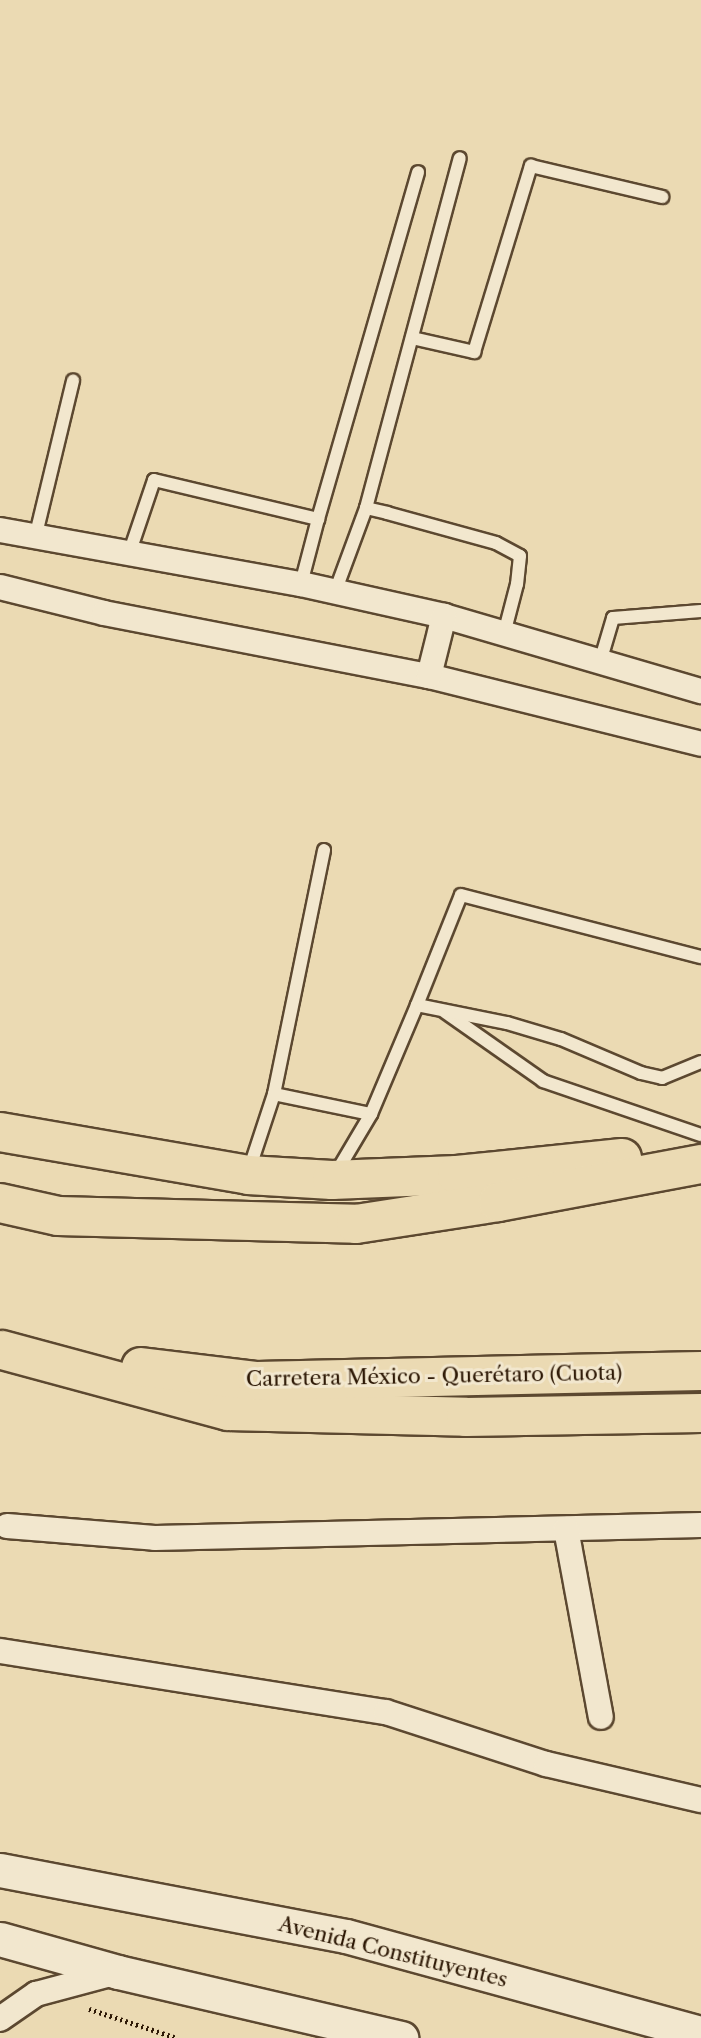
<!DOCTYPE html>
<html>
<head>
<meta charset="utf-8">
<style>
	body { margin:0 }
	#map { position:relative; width:701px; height:2038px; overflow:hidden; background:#ebdab3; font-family:"Libre Caslon Text",serif }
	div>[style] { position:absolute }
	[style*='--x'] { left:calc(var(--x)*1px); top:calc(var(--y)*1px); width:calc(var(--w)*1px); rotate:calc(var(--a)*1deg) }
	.path>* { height:4.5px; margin-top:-2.25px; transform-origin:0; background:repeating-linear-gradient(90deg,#2d1805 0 2px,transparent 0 5.5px) }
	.roads { filter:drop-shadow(2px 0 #5c4830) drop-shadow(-2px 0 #5c4830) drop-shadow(0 2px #5c4830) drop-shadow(0 -2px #5c4830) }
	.lane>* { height:12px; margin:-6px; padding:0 6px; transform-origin:6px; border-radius:6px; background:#f2e7ce }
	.street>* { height:24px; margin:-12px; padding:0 12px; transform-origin:12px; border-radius:12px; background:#f2e7ce }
	.secondary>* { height:33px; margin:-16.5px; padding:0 16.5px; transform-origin:16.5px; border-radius:16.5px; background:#f2e7ce }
	.highway>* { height:38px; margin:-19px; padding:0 19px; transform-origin:19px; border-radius:19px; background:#ebdab3 }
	span { translate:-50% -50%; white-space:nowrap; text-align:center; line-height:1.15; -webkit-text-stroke:6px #f2e7ce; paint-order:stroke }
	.street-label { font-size:21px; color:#2d1805 }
</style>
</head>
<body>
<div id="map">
	<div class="path">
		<div style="--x:89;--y:2009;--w:93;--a:18.2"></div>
	</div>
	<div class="roads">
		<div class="lane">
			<div style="--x:412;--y:338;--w:64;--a:12.7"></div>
			<div style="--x:474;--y:352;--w:195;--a:-73"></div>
			<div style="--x:531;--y:166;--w:135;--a:13.3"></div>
			<div style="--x:366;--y:508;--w:362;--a:-75"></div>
			<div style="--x:318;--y:519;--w:361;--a:-73.9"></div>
			<div style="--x:35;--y:538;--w:162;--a:-76.4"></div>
			<div style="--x:129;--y:554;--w:78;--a:-71.3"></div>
			<div style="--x:154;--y:480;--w:169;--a:13.4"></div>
			<div style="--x:318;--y:519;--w:67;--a:104.7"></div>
			<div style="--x:335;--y:592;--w:90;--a:-69.7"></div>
			<div style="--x:366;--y:508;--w:22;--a:13"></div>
			<div style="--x:387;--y:513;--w:113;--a:15.4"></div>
			<div style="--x:496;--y:543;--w:27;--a:28"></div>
			<div style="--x:520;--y:556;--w:28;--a:96"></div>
			<div style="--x:517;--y:584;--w:52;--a:104.6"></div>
			<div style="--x:600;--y:662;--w:46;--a:-73.5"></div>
			<div style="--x:613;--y:618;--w:88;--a:-4.5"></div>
			<div style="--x:417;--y:1005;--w:118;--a:-68.2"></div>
			<div style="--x:461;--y:895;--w:248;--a:14.5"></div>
			<div style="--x:445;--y:1012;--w:120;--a:35.1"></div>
			<div style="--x:543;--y:1081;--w:167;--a:18.9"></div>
			<div style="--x:274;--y:1094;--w:249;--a:-78.4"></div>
			<div style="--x:249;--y:1170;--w:80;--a:-71.8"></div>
			<div style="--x:274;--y:1094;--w:99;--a:11.7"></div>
			<div style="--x:336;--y:1173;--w:69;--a:-59.3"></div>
			<div style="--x:371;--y:1114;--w:118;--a:-67.1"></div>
			<div style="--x:417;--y:1005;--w:92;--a:11.3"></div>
			<div style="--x:507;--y:1023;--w:56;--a:16.5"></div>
			<div style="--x:561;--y:1039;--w:87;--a:23"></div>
			<div style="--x:641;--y:1073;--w:22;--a:13"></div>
			<div style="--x:662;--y:1078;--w:42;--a:-22.3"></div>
		</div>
		<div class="street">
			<div style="--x:0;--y:530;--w:306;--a:10.2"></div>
			<div style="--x:301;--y:584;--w:147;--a:12.6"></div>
			<div style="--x:444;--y:616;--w:268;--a:16.3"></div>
			<div style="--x:0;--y:587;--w:107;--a:14"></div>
			<div style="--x:104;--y:613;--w:331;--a:11"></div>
			<div style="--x:429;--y:676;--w:280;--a:14"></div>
			<div style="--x:429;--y:676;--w:62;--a:-76"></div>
			<div style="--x:7;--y:1526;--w:148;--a:4.6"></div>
			<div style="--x:155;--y:1538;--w:546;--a:-1.36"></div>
			<div style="--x:566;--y:1529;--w:191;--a:79.5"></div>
			<div style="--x:0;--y:1651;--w:391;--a:9"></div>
			<div style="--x:386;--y:1712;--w:168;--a:18"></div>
			<div style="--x:546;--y:1764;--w:159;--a:13.1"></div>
			<div style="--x:0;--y:2019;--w:44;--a:-34.8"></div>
			<div style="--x:36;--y:1994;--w:85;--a:-15"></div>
		</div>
		<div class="secondary">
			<div style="--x:0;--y:1870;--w:352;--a:10.8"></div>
			<div style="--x:346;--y:1936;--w:368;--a:15.3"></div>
			<div style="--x:0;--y:1939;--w:123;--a:15.6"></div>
			<div style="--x:118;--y:1972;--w:291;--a:13.1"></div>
		</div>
		<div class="highway">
			<div style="--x:0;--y:1132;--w:252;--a:9.8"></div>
			<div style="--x:248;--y:1175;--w:84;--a:3.4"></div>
			<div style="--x:332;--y:1180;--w:125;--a:-2.3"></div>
			<div style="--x:457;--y:1175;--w:166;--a:-5.9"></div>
			<div style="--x:0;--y:1203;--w:59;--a:12.6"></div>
			<div style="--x:58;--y:1216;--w:298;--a:1.5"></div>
			<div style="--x:356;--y:1224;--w:144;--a:-8.8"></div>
			<div style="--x:498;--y:1202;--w:207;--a:-10.6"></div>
			<div style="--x:2;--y:1350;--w:234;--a:15.1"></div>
			<div style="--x:228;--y:1411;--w:238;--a:1.4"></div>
			<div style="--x:466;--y:1417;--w:235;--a:-1"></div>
			<div style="--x:141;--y:1367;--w:117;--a:6.9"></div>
			<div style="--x:257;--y:1381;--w:444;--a:-1.3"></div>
		</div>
	</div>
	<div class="street-label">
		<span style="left:434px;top:1376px;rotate:-1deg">Carretera México - Querétaro (Cuota)</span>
		<span style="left:393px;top:1952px;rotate:14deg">Avenida Constituyentes</span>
	</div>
</div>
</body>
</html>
